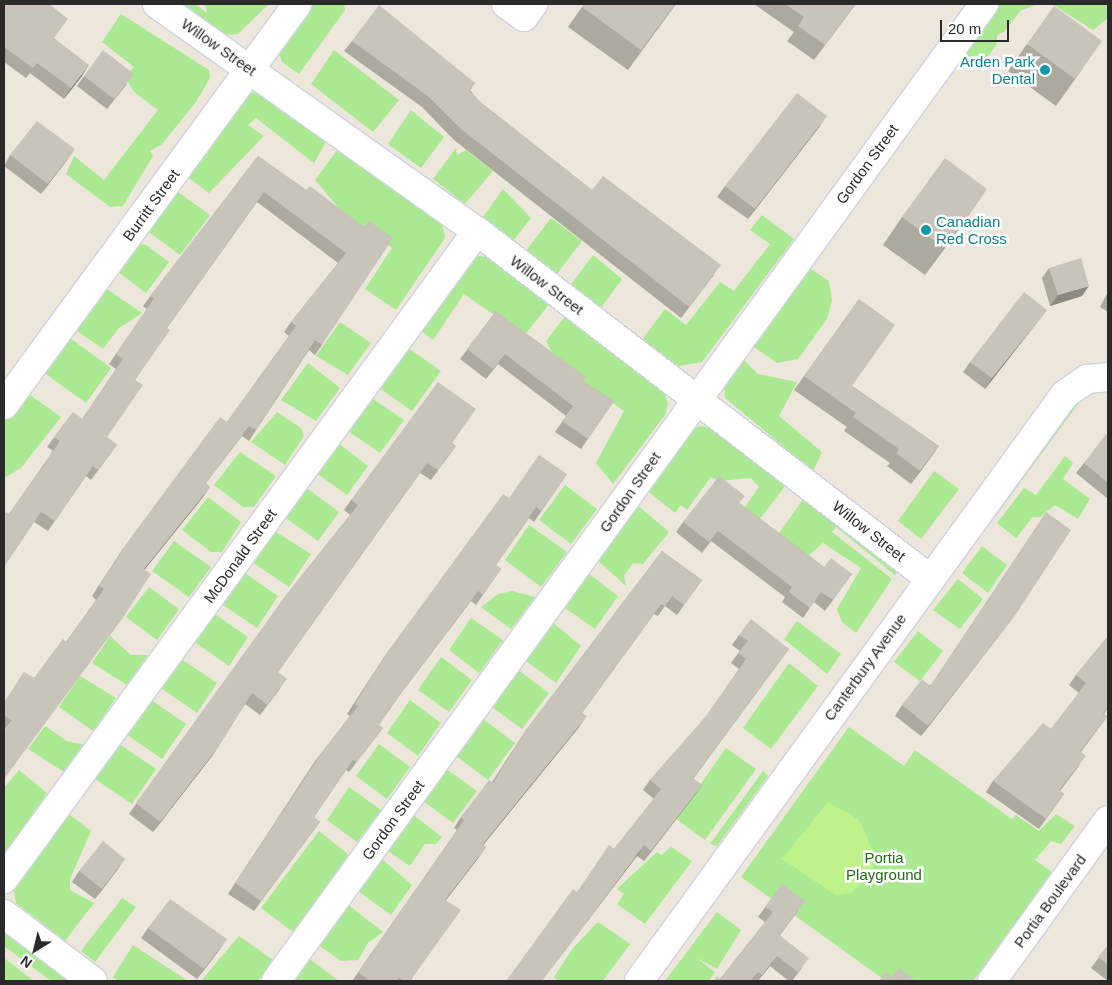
<!DOCTYPE html>
<html>
<head>
<meta charset="utf-8">
<style>
	body { margin:0 }
	#map { position:relative; width:1112px; height:985px; overflow:hidden; background:#ede6da; font-family:Helvetica,sans-serif }
	div>[style] { position:absolute }
	[style*='--x'] { left:calc(var(--x)*1px); top:calc(var(--y)*1px); width:calc(var(--w)*1px); rotate:calc(var(--a)*1deg) }
	.green>* { inset:0; background:#aae992 }
	.pitch>* { inset:0; background:#c0f28c }
	.roads { filter:drop-shadow(1px 0 #d0d2e4) drop-shadow(-1px 0 #d0d2e4) drop-shadow(0 1px #d0d2e4) drop-shadow(0 -1px #d0d2e4) }
	.minor>* { height:28px; margin:-14px; padding:0 14px; transform-origin:14px; border-radius:14px; background:#fff }
	.wall>* { inset:0; background:#aca99f }
	.shaded-wall>* { inset:0; background:#8c8982 }
	.building>* { inset:0; background:#c8c4b9 }
	.dots>* { width:14px; height:14px; translate:-50% -50%; box-sizing:border-box; border:2px solid #fff; border-radius:50% }
	span { translate:-50% -50%; white-space:nowrap; text-align:center; line-height:1.15; -webkit-text-stroke:5px #fff; paint-order:stroke }
	.street-label { font-size:15px; color:#2a2a2a }
	.culture-label { font-size:15px; color:#0d838f }
	.right { translate:-100% -50%; text-align:right }
	.left { translate:0 -50%; text-align:left }
	.park-label { font-size:15px; color:#206e13 }
	.frame { position:absolute; inset:0; border:5px solid #2a2a2a; pointer-events:none }
	.north { position:absolute; left:10px; top:925px; width:50px; height:50px; -webkit-text-stroke:4px #fff; paint-order:stroke; rotate:216deg; font-size:14px; font-weight:700; line-height:20px; text-align:center; color:#2a2a2a }
	.north::after { content:''; display:block; margin:auto; width:18px; height:22px; background:#2a2a2a; clip-path:polygon(50% 0,100% 100%,50% 72%,0 100%) }
	.scale { position:absolute; left:940px; top:20px; width:69px; height:22px; box-sizing:border-box; border:2px solid #2a2a2a; border-top:0; padding-left:6px; font-size:15px; line-height:18px; white-space:nowrap; color:#2a2a2a; -webkit-text-stroke:4px #fff; paint-order:stroke }
</style>
</head>
<body>
<div id="map">
	<div class="green">
		<div style="clip-path:polygon(177px 4px,195px 4px,207px 13px,205px 4px,269px 4px,238px 34px,224px 35px)"></div>
		<div style="clip-path:polygon(304px 4px,344px 4px,345px 10px,299px 74px,282px 62px,276px 45px)"></div>
		<div style="clip-path:polygon(1000px 4px,1037px 4px,1020px 11px,1004px 32px,997px 35px,997px 44px,979px 69px,969px 69px,962px 57px)"></div>
		<div style="clip-path:polygon(1052px 4px,1108px 4px,1108px 18px,1093px 30px)"></div>
		<div style="clip-path:polygon(121px 14px,209px 70px,210px 78px,196px 102px,162px 144px,150px 151px,153px 156px,123px 206px,110px 207px,66px 174px,74px 156px,104px 180px,158px 110px,134px 92px,125px 77px,134px 67px,102px 42px)"></div>
		<div style="clip-path:polygon(334px 50px,399px 100px,373px 132px,311px 84px)"></div>
		<div style="clip-path:polygon(250px 92px,262px 94px,327px 140px,314px 163px,256px 118px,248px 125px,264px 136px,209px 193px,182px 173px,243px 94px)"></div>
		<div style="clip-path:polygon(411px 110px,444px 137px,421px 168px,388px 144px)"></div>
		<div style="clip-path:polygon(456px 148px,457px 155px,466px 150px,493px 171px,465px 204px,433px 179px)"></div>
		<div style="clip-path:polygon(338px 149px,442px 219px,445px 238px,396px 310px,365px 289px,392px 248px,343px 213px,315px 180px)"></div>
		<div style="clip-path:polygon(171px 187px,210px 215px,180px 255px,142px 227px)"></div>
		<div style="clip-path:polygon(503px 189px,531px 218px,513px 241px,483px 217px)"></div>
		<div style="clip-path:polygon(762px 215px,794px 239px,702px 362px,679px 366px,642px 340px,665px 309px,686px 325px,720px 282px,734px 291px,770px 244px,750px 230px)"></div>
		<div style="clip-path:polygon(551px 218px,582px 241px,557px 274px,526px 251px)"></div>
		<div style="clip-path:polygon(132px 242px,146px 245px,169px 262px,146px 293px,113px 268px)"></div>
		<div style="clip-path:polygon(593px 255px,622px 279px,600px 309px,570px 286px)"></div>
		<div style="clip-path:polygon(480px 256px,491px 258px,550px 303px,524px 336px,464px 294px,433px 340px,415px 326px,468px 258px)"></div>
		<div style="clip-path:polygon(808px 267px,829px 281px,832px 301px,827px 319px,798px 359px,777px 363px,751px 345px)"></div>
		<div style="clip-path:polygon(101px 285px,142px 313px,119px 328px,103px 349px,70px 326px)"></div>
		<div style="clip-path:polygon(566px 315px,663px 389px,668px 404px,665px 415px,613px 484px,596px 463px,624px 411px,556px 361px,546px 341px)"></div>
		<div style="clip-path:polygon(340px 322px,371px 343px,348px 375px,316px 356px)"></div>
		<div style="clip-path:polygon(66px 335px,111px 368px,86px 403px,39px 369px)"></div>
		<div style="clip-path:polygon(404px 345px,441px 371px,412px 411px,375px 385px)"></div>
		<div style="clip-path:polygon(744px 360px,758px 374px,797px 382px,779px 416px,822px 452px,813px 471px,725px 398px,724px 386px,737px 361px)"></div>
		<div style="clip-path:polygon(308px 363px,340px 388px,316px 421px,281px 400px)"></div>
		<div style="clip-path:polygon(23px 390px,61px 417px,21px 468px,4px 478px,4px 417px)"></div>
		<div style="clip-path:polygon(367px 395px,404px 420px,380px 453px,344px 428px)"></div>
		<div style="clip-path:polygon(1074px 396px,1084px 396px,992px 521px,987px 517px)"></div>
		<div style="clip-path:polygon(277px 412px,301px 428px,304px 436px,285px 465px,251px 442px)"></div>
		<div style="clip-path:polygon(700px 426px,712px 428px,786px 485px,751px 530px,738px 517px,759px 487px,751px 478px,720px 481px,711px 477px,687px 510px,681px 505px,675px 513px,645px 489px,689px 431px)"></div>
		<div style="clip-path:polygon(334px 440px,368px 466px,347px 495px,312px 470px)"></div>
		<div style="clip-path:polygon(240px 452px,276px 476px,254px 507px,243px 507px,214px 485px)"></div>
		<div style="clip-path:polygon(1065px 456px,1073px 463px,1063px 479px,1090px 499px,1078px 519px,1055px 505px,1040px 517px,1033px 517px,1016px 538px,997px 523px,1024px 488px,1036px 495px)"></div>
		<div style="clip-path:polygon(934px 471px,959px 489px,921px 539px,898px 521px)"></div>
		<div style="clip-path:polygon(565px 485px,597px 509px,571px 544px,539px 520px)"></div>
		<div style="clip-path:polygon(304px 486px,339px 512px,318px 541px,283px 516px)"></div>
		<div style="clip-path:polygon(208px 497px,241px 522px,222px 552px,211px 552px,182px 530px)"></div>
		<div style="clip-path:polygon(804px 498px,898px 572px,895px 575px,836px 527px,832px 532px,892px 579px,856px 633px,842px 622px,837px 609px,861px 568px,823px 543px,807px 557px,777px 536px)"></div>
		<div style="clip-path:polygon(636px 504px,669px 532px,643px 564px,633px 563px,624px 576px,626px 586px,594px 557px)"></div>
		<div style="clip-path:polygon(529px 525px,567px 552px,541px 587px,505px 560px)"></div>
		<div style="clip-path:polygon(270px 528px,311px 554px,289px 587px,249px 560px)"></div>
		<div style="clip-path:polygon(174px 541px,211px 567px,189px 597px,152px 571px)"></div>
		<div style="clip-path:polygon(982px 546px,1007px 565px,988px 593px,962px 573px)"></div>
		<div style="clip-path:polygon(239px 569px,278px 596px,257px 628px,217px 601px)"></div>
		<div style="clip-path:polygon(585px 571px,618px 596px,595px 629px,561px 605px)"></div>
		<div style="clip-path:polygon(958px 579px,983px 599px,960px 629px,933px 610px)"></div>
		<div style="clip-path:polygon(149px 587px,179px 609px,157px 640px,126px 617px)"></div>
		<div style="clip-path:polygon(512px 591px,535px 597px,511px 629px,481px 607px,498px 594px)"></div>
		<div style="clip-path:polygon(209px 610px,248px 637px,229px 666px,190px 639px)"></div>
		<div style="clip-path:polygon(471px 618px,503px 640px,479px 673px,449px 650px)"></div>
		<div style="clip-path:polygon(551px 621px,581px 646px,556px 683px,523px 659px)"></div>
		<div style="clip-path:polygon(797px 621px,841px 654px,827px 674px,784px 639px)"></div>
		<div style="clip-path:polygon(918px 631px,943px 651px,920px 681px,894px 662px)"></div>
		<div style="clip-path:polygon(110px 636px,131px 655px,148px 655px,127px 685px,92px 663px)"></div>
		<div style="clip-path:polygon(178px 657px,217px 683px,197px 713px,158px 686px)"></div>
		<div style="clip-path:polygon(441px 657px,472px 680px,449px 712px,418px 690px)"></div>
		<div style="clip-path:polygon(789px 663px,818px 686px,771px 749px,743px 728px)"></div>
		<div style="clip-path:polygon(517px 669px,549px 693px,522px 729px,489px 705px)"></div>
		<div style="clip-path:polygon(80px 676px,116px 698px,93px 731px,59px 707px)"></div>
		<div style="clip-path:polygon(147px 697px,186px 724px,162px 759px,123px 732px)"></div>
		<div style="clip-path:polygon(410px 700px,441px 723px,418px 756px,387px 733px)"></div>
		<div style="clip-path:polygon(483px 719px,515px 743px,488px 780px,456px 756px)"></div>
		<div style="clip-path:polygon(45px 726px,67px 741px,85px 745px,64px 772px,28px 749px)"></div>
		<div style="clip-path:polygon(849px 727px,904px 766px,915px 750px,1012px 819px,1016px 815px,1039px 831px,1056px 814px,1075px 826px,1061px 844px,1051px 841px,1035px 860px,1052px 872px,973px 981px,886px 981px,741px 877px)"></div>
		<div style="clip-path:polygon(116px 742px,156px 769px,132px 804px,92px 777px)"></div>
		<div style="clip-path:polygon(379px 744px,410px 767px,387px 799px,356px 776px)"></div>
		<div style="clip-path:polygon(726px 748px,756px 769px,705px 840px,676px 819px)"></div>
		<div style="clip-path:polygon(445px 768px,477px 791px,453px 823px,423px 801px)"></div>
		<div style="clip-path:polygon(19px 770px,47px 793px,4px 855px,4px 788px)"></div>
		<div style="clip-path:polygon(763px 771px,768px 776px,717px 846px,710px 844px)"></div>
		<div style="clip-path:polygon(349px 787px,381px 810px,357px 842px,327px 820px)"></div>
		<div style="clip-path:polygon(66px 812px,91px 831px,70px 879px,70px 890px,94px 903px,65px 941px,16px 903px,13px 885px)"></div>
		<div style="clip-path:polygon(411px 813px,442px 837px,436px 844px,425px 844px,410px 866px,385px 849px)"></div>
		<div style="clip-path:polygon(319px 831px,349px 855px,293px 932px,261px 908px)"></div>
		<div style="clip-path:polygon(671px 847px,692px 861px,645px 924px,617px 904px,624px 894px,617px 889px,657px 852px,662px 855px)"></div>
		<div style="clip-path:polygon(382px 859px,412px 885px,391px 915px,358px 891px)"></div>
		<div style="clip-path:polygon(122px 898px,136px 907px,95px 962px,81px 951px)"></div>
		<div style="clip-path:polygon(346px 903px,383px 932px,368px 943px,358px 960px,341px 961px,317px 944px)"></div>
		<div style="clip-path:polygon(717px 912px,741px 930px,717px 969px,697px 958px,715px 972px,709px 981px,665px 981px)"></div>
		<div style="clip-path:polygon(598px 922px,630px 944px,603px 981px,558px 981px,554px 977px,573px 948px)"></div>
		<div style="clip-path:polygon(4px 927px,68px 976px,67px 981px,51px 981px,4px 946px)"></div>
		<div style="clip-path:polygon(239px 936px,273px 960px,258px 981px,201px 981px)"></div>
		<div style="clip-path:polygon(133px 945px,188px 981px,118px 981px,113px 977px)"></div>
		<div style="clip-path:polygon(307px 957px,339px 981px,292px 981px)"></div>
		<div style="clip-path:polygon(4px 958px,34px 981px,4px 981px)"></div>
	</div>
	<div class="pitch">
		<div style="clip-path:polygon(828px 802px,859px 820px,875px 855px,872px 873px,851px 893px,836px 895px,782px 859px)"></div>
	</div>
	<div class="roads">
		<div class="minor">
			<div style="--x:157;--y:4;--w:392;--a:35.4"></div>
			<div style="--x:477;--y:231;--w:570;--a:37.51"></div>
			<div style="--x:506;--y:4;--w:22;--a:36"></div>
			<div style="--x:524;--y:17;--w:16;--a:-55"></div>
			<div style="--x:4;--y:405;--w:497;--a:-53.8"></div>
			<div style="--x:4;--y:879;--w:802;--a:-53.87"></div>
			<div style="--x:4;--y:914;--w:111;--a:37"></div>
			<div style="--x:276;--y:981;--w:1207;--a:-54.07"></div>
			<div style="--x:639;--y:981;--w:725;--a:-54.03"></div>
			<div style="--x:1065;--y:394;--w:27;--a:-34"></div>
			<div style="--x:1087;--y:379;--w:21;--a:-5"></div>
			<div style="--x:992;--y:981;--w:198;--a:-54.2"></div>
		</div>
	</div>
	<div class="wall">
		<div style="clip-path:polygon(4px 4px,54px 38px,82px 76px,64px 99px,30px 73px,26px 78px,4px 62px)"></div>
		<div style="clip-path:polygon(584px 4px,676px 4px,628px 70px,568px 27px)"></div>
		<div style="clip-path:polygon(754px 4px,856px 4px,814px 60px,787px 41px,794px 32px)"></div>
		<div style="clip-path:polygon(352px 41px,475px 83px,470px 90px,479px 101px,592px 190px,714px 275px,681px 318px,454px 140px,422px 107px,344px 51px)"></div>
		<div style="clip-path:polygon(1027px 44px,1083px 68px,1056px 106px,1008px 71px)"></div>
		<div style="clip-path:polygon(84px 76px,127px 84px,107px 109px,77px 86px)"></div>
		<div style="clip-path:polygon(820px 126px,748px 219px,717px 197px,725px 186px)"></div>
		<div style="clip-path:polygon(10px 155px,67px 160px,41px 194px,4px 166px)"></div>
		<div style="clip-path:polygon(258px 156px,306px 190px,364px 227px,322px 345px,315px 355px,309px 350px,249px 441px,242px 436px,206px 483px,203px 497px,145px 569px,4px 730px,4px 701px,34px 678px,66px 642px,96px 600px,92px 596px,122px 550px,227px 422px,289px 336px,284px 332px,291px 322px,338px 263px,257px 202px,167px 328px,135px 380px,107px 437px,117px 445px,91px 480px,86px 476px,48px 531px,34px 522px,9px 514px,53px 451px,47px 447px,73px 412px,82px 419px,116px 369px,109px 364px,147px 309px,143px 306px)"></div>
		<div style="clip-path:polygon(968px 216px,925px 275px,883px 245px,902px 217px)"></div>
		<div style="clip-path:polygon(1049px 268px,1082px 296px,1050px 306px,1042px 278px)"></div>
		<div style="clip-path:polygon(1108px 292px,1108px 312px,1100px 307px)"></div>
		<div style="clip-path:polygon(859px 299px,852px 386px,939px 446px,911px 484px,887px 466px,890px 463px,844px 431px,847px 427px,794px 390px)"></div>
		<div style="clip-path:polygon(1047px 310px,1039px 320px,985px 389px,963px 372px,970px 362px)"></div>
		<div style="clip-path:polygon(496px 311px,583px 381px,614px 401px,581px 449px,555px 432px,566px 416px,498px 364px,486px 379px,460px 359px)"></div>
		<div style="clip-path:polygon(1108px 436px,1108px 499px,1076px 473px,1084px 463px)"></div>
		<div style="clip-path:polygon(452px 443px,456px 446px,431px 480px,420px 473px,278px 672px,280px 689px,260px 715px,245px 704px,212px 756px,153px 832px,129px 814px,287px 594px,350px 515px,344px 510px,351px 500px)"></div>
		<div style="clip-path:polygon(567px 474px,534px 522px,529px 518px,496px 565px,501px 569px,476px 605px,471px 601px,399px 696px,379px 725px,383px 728px,349px 772px,346px 770px,314px 817px,320px 822px,254px 911px,228px 894px,315px 761px,350px 716px,347px 714px,386px 654px,509px 498px)"></div>
		<div style="clip-path:polygon(739px 503px,824px 567px,852px 574px,825px 611px,814px 602px,803px 618px,782px 602px,785px 597px,711px 541px,702px 553px,676px 532px,683px 522px)"></div>
		<div style="clip-path:polygon(662px 551px,702px 580px,677px 615px,665px 606px,658px 616px,654px 614px,582px 713px,579px 727px,483px 845px,479px 857px,446px 900px,411px 981px,352px 981px,457px 830px,454px 828px,461px 817px,492px 782px,526px 730px)"></div>
		<div style="clip-path:polygon(1006px 627px,921px 736px,895px 716px,902px 705px,930px 685px)"></div>
		<div style="clip-path:polygon(739px 635px,789px 649px,693px 779px,702px 785px,644px 861px,637px 856px,577px 892px,614px 849px,654px 799px,643px 790px,650px 780px,706px 717px,739px 669px,731px 663px,740px 651px,732px 645px)"></div>
		<div style="clip-path:polygon(1108px 636px,1108px 708px,1104px 714px,1107px 717px,1081px 752px,1079px 766px,1060px 791px,1064px 794px,1039px 829px,986px 792px,993px 781px,1051px 729px,1079px 693px,1069px 685px,1076px 675px)"></div>
		<div style="clip-path:polygon(118px 869px,95px 899px,72px 882px,79px 871px)"></div>
		<div style="clip-path:polygon(782px 884px,798px 911px,780px 935px,802px 968px,792px 981px,789px 981px,770px 966px,758px 981px,714px 981px,720px 979px,765px 922px,758px 917px)"></div>
		<div style="clip-path:polygon(148px 928px,220px 949px,197px 979px,141px 938px)"></div>
		<div style="clip-path:polygon(1108px 945px,1108px 981px,1091px 968px)"></div>
	</div>
	<div class="shaded-wall">
		<div style="clip-path:polygon(89px 65px,82px 76px,64px 99px,71px 88px)"></div>
		<div style="clip-path:polygon(827px 116px,820px 126px,748px 219px,755px 209px)"></div>
		<div style="clip-path:polygon(75px 149px,67px 160px,41px 194px,48px 184px)"></div>
		<div style="clip-path:polygon(987px 189px,968px 216px,925px 275px,944px 248px)"></div>
		<div style="clip-path:polygon(1089px 286px,1082px 296px,1050px 306px,1058px 295px)"></div>
		<div style="clip-path:polygon(1047px 310px,1039px 320px,985px 389px,992px 378px)"></div>
		<div style="clip-path:polygon(939px 446px,929px 460px,911px 484px,920px 471px)"></div>
		<div style="clip-path:polygon(210px 487px,203px 497px,137px 579px,144px 569px)"></div>
		<div style="clip-path:polygon(1014px 617px,1006px 627px,921px 736px,928px 726px)"></div>
		<div style="clip-path:polygon(587px 716px,579px 727px,475px 855px,483px 844px)"></div>
		<div style="clip-path:polygon(219px 746px,212px 756px,153px 832px,160px 822px)"></div>
		<div style="clip-path:polygon(702px 785px,695px 795px,644px 861px,651px 851px)"></div>
		<div style="clip-path:polygon(644px 845px,637px 856px,542px 981px)"></div>
		<div style="clip-path:polygon(486px 847px,479px 857px,438px 910px,445px 900px)"></div>
		<div style="clip-path:polygon(125px 859px,118px 869px,95px 899px,102px 889px)"></div>
		<div style="clip-path:polygon(227px 939px,220px 949px,197px 979px,204px 969px)"></div>
		<div style="clip-path:polygon(777px 956px,770px 966px,757px 981px,762px 975px)"></div>
	</div>
	<div class="building">
		<div style="clip-path:polygon(4px 4px,49px 4px,68px 19px,54px 38px,89px 65px,71px 88px,37px 63px,33px 68px,4px 47px)"></div>
		<div style="clip-path:polygon(584px 4px,675px 4px,641px 50px,582px 7px)"></div>
		<div style="clip-path:polygon(785px 4px,855px 4px,825px 45px,798px 26px,804px 17px)"></div>
		<div style="clip-path:polygon(379px 5px,475px 83px,469px 90px,479px 101px,592px 190px,603px 176px,721px 265px,689px 307px,461px 129px,429px 97px,352px 41px)"></div>
		<div style="clip-path:polygon(1054px 6px,1102px 41px,1075px 79px,1027px 44px)"></div>
		<div style="clip-path:polygon(103px 50px,134px 74px,114px 99px,84px 76px)"></div>
		<div style="clip-path:polygon(797px 93px,827px 116px,755px 209px,725px 186px)"></div>
		<div style="clip-path:polygon(37px 121px,75px 149px,48px 184px,10px 155px)"></div>
		<div style="clip-path:polygon(258px 156px,306px 190px,310px 186px,364px 227px,369px 221px,393px 238px,322px 345px,315px 340px,256px 430px,249px 426px,206px 483px,210px 487px,144px 569px,151px 574px,122px 619px,4px 779px,4px 731px,12px 721px,4px 715px,4px 702px,24px 672px,34px 678px,63px 639px,66px 642px,104px 589px,99px 586px,129px 540px,220px 417px,227px 422px,296px 326px,291px 322px,346px 253px,264px 192px,167px 328px,170px 330px,135px 380px,143px 385px,107px 437px,117px 445px,98px 470px,93px 466px,55px 521px,41px 512px,4px 567px,4px 514px,6px 512px,9px 514px,60px 441px,54px 437px,73px 412px,82px 419px,123px 359px,116px 354px,154px 298px,150px 296px)"></div>
		<div style="clip-path:polygon(945px 158px,987px 189px,944px 248px,902px 217px)"></div>
		<div style="clip-path:polygon(1081px 258px,1089px 286px,1058px 295px,1049px 268px)"></div>
		<div style="clip-path:polygon(1024px 292px,1047px 310px,992px 378px,970px 362px)"></div>
		<div style="clip-path:polygon(859px 299px,895px 325px,852px 386px,939px 446px,920px 471px,896px 453px,899px 449px,853px 417px,856px 413px,804px 376px)"></div>
		<div style="clip-path:polygon(496px 311px,586px 377px,583px 381px,614px 401px,588px 439px,562px 421px,573px 406px,505px 354px,493px 369px,467px 349px)"></div>
		<div style="clip-path:polygon(438px 382px,476px 409px,452px 443px,456px 446px,438px 470px,427px 463px,278px 672px,287px 679px,267px 705px,252px 693px,219px 746px,160px 822px,136px 803px,287px 594px,358px 505px,351px 500px)"></div>
		<div style="clip-path:polygon(1106px 434px,1108px 436px,1108px 483px,1084px 463px)"></div>
		<div style="clip-path:polygon(539px 455px,567px 474px,541px 511px,536px 507px,496px 565px,501px 569px,483px 595px,478px 591px,404px 689px,379px 725px,383px 728px,357px 762px,353px 760px,314px 817px,320px 822px,261px 901px,235px 883px,323px 751px,358px 706px,355px 704px,386px 654px,503px 494px,509px 498px)"></div>
		<div style="clip-path:polygon(719px 476px,745px 496px,739px 503px,824px 567px,831px 558px,852px 574px,833px 600px,821px 592px,810px 608px,789px 592px,792px 587px,718px 531px,709px 542px,683px 522px)"></div>
		<div style="clip-path:polygon(1046px 512px,1071px 530px,1014px 617px,928px 726px,902px 705px,922px 679px,930px 686px)"></div>
		<div style="clip-path:polygon(662px 551px,702px 580px,684px 605px,672px 596px,665px 606px,661px 604px,582px 713px,587px 716px,483px 844px,486px 847px,445px 900px,461px 910px,410px 981px,404px 981px,399px 978px,396px 981px,370px 981px,358px 972px,464px 820px,461px 817px,489px 780px,493px 783px,526px 730px)"></div>
		<div style="clip-path:polygon(751px 619px,789px 649px,693px 778px,702px 785px,651px 851px,644px 845px,542px 981px,506px 981px,573px 889px,577px 892px,609px 845px,614px 849px,661px 789px,650px 780px,706px 716px,746px 659px,738px 653px,748px 641px,739px 635px)"></div>
		<div style="clip-path:polygon(1108px 636px,1108px 707px,1103px 714px,1107px 717px,1080px 751px,1086px 756px,1059px 790px,1064px 794px,1046px 819px,993px 781px,1043px 723px,1051px 729px,1086px 683px,1076px 675px)"></div>
		<div style="clip-path:polygon(103px 841px,125px 859px,102px 889px,79px 871px)"></div>
		<div style="clip-path:polygon(782px 884px,805px 901px,779px 935px,809px 958px,798px 972px,777px 956px,762px 975px,758px 972px,750px 981px,714px 981px,717px 976px,720px 979px,773px 912px,765px 907px)"></div>
		<div style="clip-path:polygon(170px 899px,227px 939px,204px 969px,148px 928px)"></div>
		<div style="clip-path:polygon(1108px 945px,1108px 965px,1098px 957px)"></div>
		<div style="clip-path:polygon(899px 968px,916px 981px,879px 981px,886px 972px,892px 977px)"></div>
	</div>
	<div class="dots">
		<div style="left:1045px;top:70px;background:#0f9aa8"></div>
		<div style="left:926px;top:230px;background:#0f9aa8"></div>
	</div>
	<div class="street-label">
		<span style="left:219px;top:47px;rotate:35deg">Willow Street</span>
		<span style="left:867px;top:164px;rotate:-54deg">Gordon Street</span>
		<span style="left:151px;top:205px;rotate:-54deg">Burritt Street</span>
		<span style="left:547px;top:285px;rotate:37deg">Willow Street</span>
		<span style="left:630px;top:492px;rotate:-55deg">Gordon Street</span>
		<span style="left:869px;top:531px;rotate:38deg">Willow Street</span>
		<span style="left:240px;top:556px;rotate:-54deg">McDonald Street</span>
		<span style="left:865px;top:667px;rotate:-54deg">Canterbury Avenue</span>
		<span style="left:393px;top:820px;rotate:-54deg">Gordon Street</span>
		<span style="left:1050px;top:901px;rotate:-54deg">Portia Boulevard</span>
	</div>
	<div class="culture-label">
		<span class="right" style="left:1035px;top:70px">Arden Park<br>Dental</span>
		<span class="left" style="left:936px;top:230px">Canadian<br>Red Cross</span>
	</div>
	<div class="park-label">
		<span style="left:884px;top:866px">Portia<br>Playground</span>
	</div>
	<div class="frame"></div>
	<div class="north">N</div>
	<div class="scale">20 m</div>
</div>
</body>
</html>
